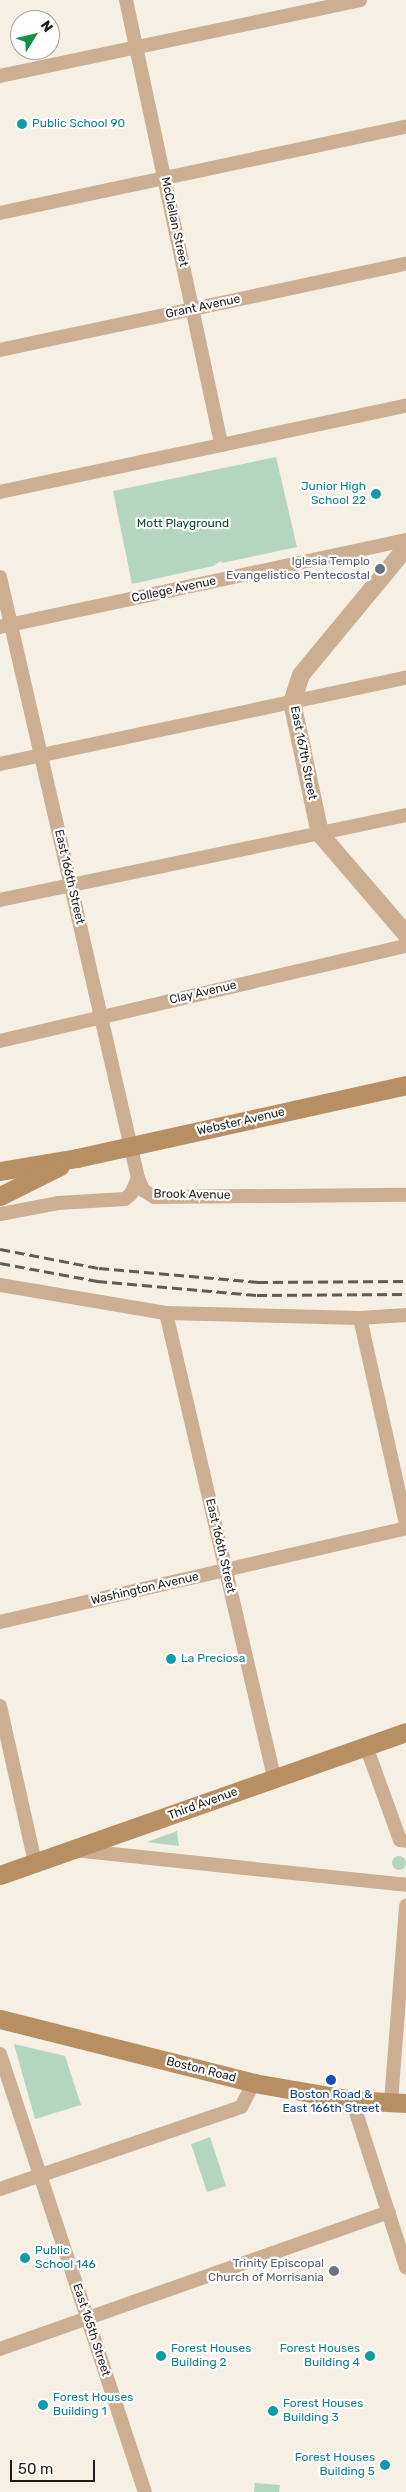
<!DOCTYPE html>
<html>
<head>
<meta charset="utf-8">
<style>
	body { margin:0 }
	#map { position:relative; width:406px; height:2492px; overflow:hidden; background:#f5efe4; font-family:Rubik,sans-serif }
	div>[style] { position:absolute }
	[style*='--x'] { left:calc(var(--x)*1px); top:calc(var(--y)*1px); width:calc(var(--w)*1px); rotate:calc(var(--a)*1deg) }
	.green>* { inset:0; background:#b4d5c0 }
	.round { border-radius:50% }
	.minor>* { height:14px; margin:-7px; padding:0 7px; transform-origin:7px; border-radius:7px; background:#ccae92 }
	.tertiary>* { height:18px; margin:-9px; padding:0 9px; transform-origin:9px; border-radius:9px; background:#ccae92 }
	.secondary>* { height:19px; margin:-9.5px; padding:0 9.5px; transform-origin:9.5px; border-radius:9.5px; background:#b88e63 }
	.rail>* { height:3px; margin-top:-1.5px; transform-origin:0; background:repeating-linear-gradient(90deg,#5f5c56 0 10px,transparent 0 15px) }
	.dots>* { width:14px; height:14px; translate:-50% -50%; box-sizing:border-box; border:2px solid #fff; border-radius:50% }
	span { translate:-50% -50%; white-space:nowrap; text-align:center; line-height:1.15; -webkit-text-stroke:4.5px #fff; paint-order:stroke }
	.culture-label { font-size:12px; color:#0d838f }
	.left { translate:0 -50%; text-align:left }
	.right { translate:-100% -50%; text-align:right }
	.street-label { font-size:12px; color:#1e1c18 }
	.park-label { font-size:12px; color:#074c2c }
	.worship-label { font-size:12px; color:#5b616d }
	.transit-label { font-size:12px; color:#164399 }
	.north { position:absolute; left:10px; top:10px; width:50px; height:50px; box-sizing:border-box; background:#fff; border:1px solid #a5a4a3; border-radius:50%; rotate:54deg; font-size:14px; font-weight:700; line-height:20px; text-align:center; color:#1e1c18 }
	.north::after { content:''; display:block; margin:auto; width:18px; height:22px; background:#188e48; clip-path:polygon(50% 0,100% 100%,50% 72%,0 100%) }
	.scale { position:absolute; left:10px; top:2460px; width:85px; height:22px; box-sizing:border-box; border:2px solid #1e1c18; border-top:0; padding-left:6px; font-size:15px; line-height:18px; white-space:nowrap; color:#1e1c18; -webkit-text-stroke:4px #fff; paint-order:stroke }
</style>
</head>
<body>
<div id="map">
	<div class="green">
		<div style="clip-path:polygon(276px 457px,297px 547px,222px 563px,221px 561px,213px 566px,132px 584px,113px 491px)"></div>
		<div style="clip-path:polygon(177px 1831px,179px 1846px,147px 1842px)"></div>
		<div class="round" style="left:392px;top:1856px;width:14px;height:14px"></div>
		<div style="clip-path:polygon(14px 2044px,65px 2056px,81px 2105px,35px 2119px)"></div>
		<div style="clip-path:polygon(210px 2137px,226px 2186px,207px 2192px,191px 2144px)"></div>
		<div style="clip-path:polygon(255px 2483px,280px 2485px,279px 2492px,254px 2492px)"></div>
	</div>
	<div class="minor">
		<div style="--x:126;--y:0;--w:455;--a:77.9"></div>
		<div style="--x:0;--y:76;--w:368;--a:-11.9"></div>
		<div style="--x:0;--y:213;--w:415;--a:-12"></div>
		<div style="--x:0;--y:350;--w:415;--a:-12"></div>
		<div style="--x:0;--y:492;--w:415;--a:-12"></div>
		<div style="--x:0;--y:577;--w:617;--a:77.07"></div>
		<div style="--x:138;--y:1178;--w:13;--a:67"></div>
		<div style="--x:143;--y:1190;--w:13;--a:32"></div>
		<div style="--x:154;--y:1197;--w:252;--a:-0.5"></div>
		<div style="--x:0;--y:627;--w:415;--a:-12.1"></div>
		<div style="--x:0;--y:764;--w:415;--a:-12"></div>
		<div style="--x:0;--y:900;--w:415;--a:-11.8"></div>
		<div style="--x:0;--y:1041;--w:417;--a:-13.2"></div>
		<div style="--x:0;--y:1214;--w:59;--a:-10.7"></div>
		<div style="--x:58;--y:1203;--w:67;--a:-3.4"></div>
		<div style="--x:125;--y:1199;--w:8;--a:-40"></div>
		<div style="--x:131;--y:1194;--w:17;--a:-66"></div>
		<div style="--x:0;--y:1285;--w:168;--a:9.6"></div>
		<div style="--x:166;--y:1313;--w:194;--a:1.5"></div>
		<div style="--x:360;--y:1318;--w:46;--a:-3.7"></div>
		<div style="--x:166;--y:1313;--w:477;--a:76.9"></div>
		<div style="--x:360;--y:1318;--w:211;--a:77.4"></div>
		<div style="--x:0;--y:1622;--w:417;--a:-13"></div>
		<div style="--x:0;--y:1706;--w:160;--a:77.4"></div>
		<div style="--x:366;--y:1746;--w:100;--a:70.1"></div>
		<div style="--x:400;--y:1840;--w:6;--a:9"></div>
		<div style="--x:74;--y:1850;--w:334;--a:6"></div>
		<div style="--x:0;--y:2054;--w:461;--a:71.7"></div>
		<div style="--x:352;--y:2100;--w:176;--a:72.1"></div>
		<div style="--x:391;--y:2102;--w:197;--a:-85.6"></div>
		<div style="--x:0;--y:2189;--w:255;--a:-18.8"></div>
		<div style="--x:241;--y:2107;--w:27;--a:-62"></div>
		<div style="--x:0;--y:2349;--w:412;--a:-19.4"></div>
	</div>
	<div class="tertiary">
		<div style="--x:406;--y:548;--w:165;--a:129.6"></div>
		<div style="--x:301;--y:675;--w:28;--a:108"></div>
		<div style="--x:292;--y:702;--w:135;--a:78"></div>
		<div style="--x:320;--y:834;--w:132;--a:49.3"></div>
	</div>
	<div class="secondary">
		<div style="--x:0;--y:1171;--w:78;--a:-9.6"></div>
		<div style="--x:77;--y:1158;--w:337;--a:-12.5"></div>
		<div style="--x:0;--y:1196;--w:67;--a:-26.6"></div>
		<div style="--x:0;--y:1875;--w:430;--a:-19.4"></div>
		<div style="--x:0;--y:2019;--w:262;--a:14.1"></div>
		<div style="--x:254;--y:2083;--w:99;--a:9.8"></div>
		<div style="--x:352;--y:2100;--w:54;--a:3.2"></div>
	</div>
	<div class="rail">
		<div style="--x:0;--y:1249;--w:101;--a:10.9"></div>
		<div style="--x:99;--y:1268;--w:160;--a:5"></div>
		<div style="--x:258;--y:1282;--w:148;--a:-0.4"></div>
		<div style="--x:0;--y:1263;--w:99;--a:10.5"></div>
		<div style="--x:97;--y:1281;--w:161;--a:5"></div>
		<div style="--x:257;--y:1295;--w:149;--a:-0.4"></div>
	</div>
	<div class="dots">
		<div style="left:22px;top:124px;background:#0f9aa8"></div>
		<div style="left:376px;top:494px;background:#0f9aa8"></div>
		<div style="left:380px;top:569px;background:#6b7280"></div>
		<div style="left:171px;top:1659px;background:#0f9aa8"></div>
		<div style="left:331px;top:2080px;background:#1a4fb4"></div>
		<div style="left:25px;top:2258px;background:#0f9aa8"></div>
		<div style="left:334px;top:2271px;background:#6b7280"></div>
		<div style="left:161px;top:2356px;background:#0f9aa8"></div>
		<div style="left:370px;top:2356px;background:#0f9aa8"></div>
		<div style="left:43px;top:2405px;background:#0f9aa8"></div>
		<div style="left:273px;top:2411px;background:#0f9aa8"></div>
		<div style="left:385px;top:2465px;background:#0f9aa8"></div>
	</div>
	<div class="culture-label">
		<span class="left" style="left:32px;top:124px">Public School 90</span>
		<span class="right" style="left:366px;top:494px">Junior High<br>School 22</span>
		<span class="left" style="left:181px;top:1659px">La Preciosa</span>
		<span class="left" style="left:35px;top:2258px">Public<br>School 146</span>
		<span class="left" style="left:171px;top:2356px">Forest Houses<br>Building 2</span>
		<span class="right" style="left:360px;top:2356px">Forest Houses<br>Building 4</span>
		<span class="left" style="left:53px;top:2405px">Forest Houses<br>Building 1</span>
		<span class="left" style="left:283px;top:2411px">Forest Houses<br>Building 3</span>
		<span class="right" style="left:375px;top:2465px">Forest Houses<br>Building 5</span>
	</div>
	<div class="street-label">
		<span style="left:174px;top:222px;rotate:78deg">McClellan Street</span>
		<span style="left:203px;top:307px;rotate:-12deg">Grant Avenue</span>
		<span style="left:174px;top:590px;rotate:-12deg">College Avenue</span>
		<span style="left:303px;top:753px;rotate:79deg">East 167th Street</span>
		<span style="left:69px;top:877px;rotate:77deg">East 166th Street</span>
		<span style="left:203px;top:993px;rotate:-13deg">Clay Avenue</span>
		<span style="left:241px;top:1122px;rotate:-13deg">Webster Avenue</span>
		<span style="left:192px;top:1195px;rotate:1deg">Brook Avenue</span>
		<span style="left:220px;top:1546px;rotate:77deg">East 166th Street</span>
		<span style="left:145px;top:1589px;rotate:-13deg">Washington Avenue</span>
		<span style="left:203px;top:1804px;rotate:-20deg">Third Avenue</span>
		<span style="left:201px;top:2070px;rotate:14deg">Boston Road</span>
		<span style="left:91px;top:2330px;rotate:72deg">East 165th Street</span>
	</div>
	<div class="park-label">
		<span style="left:183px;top:524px">Mott Playground</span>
	</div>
	<div class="worship-label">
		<span class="right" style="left:370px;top:569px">Iglesia Templo<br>Evangelistico Pentecostal</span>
		<span class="right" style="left:324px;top:2271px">Trinity Episcopal<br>Church of Morrisania</span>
	</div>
	<div class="transit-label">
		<span style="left:331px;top:2102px">Boston Road &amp;<br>East 166th Street</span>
	</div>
	<div class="north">N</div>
	<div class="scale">50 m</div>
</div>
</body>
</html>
